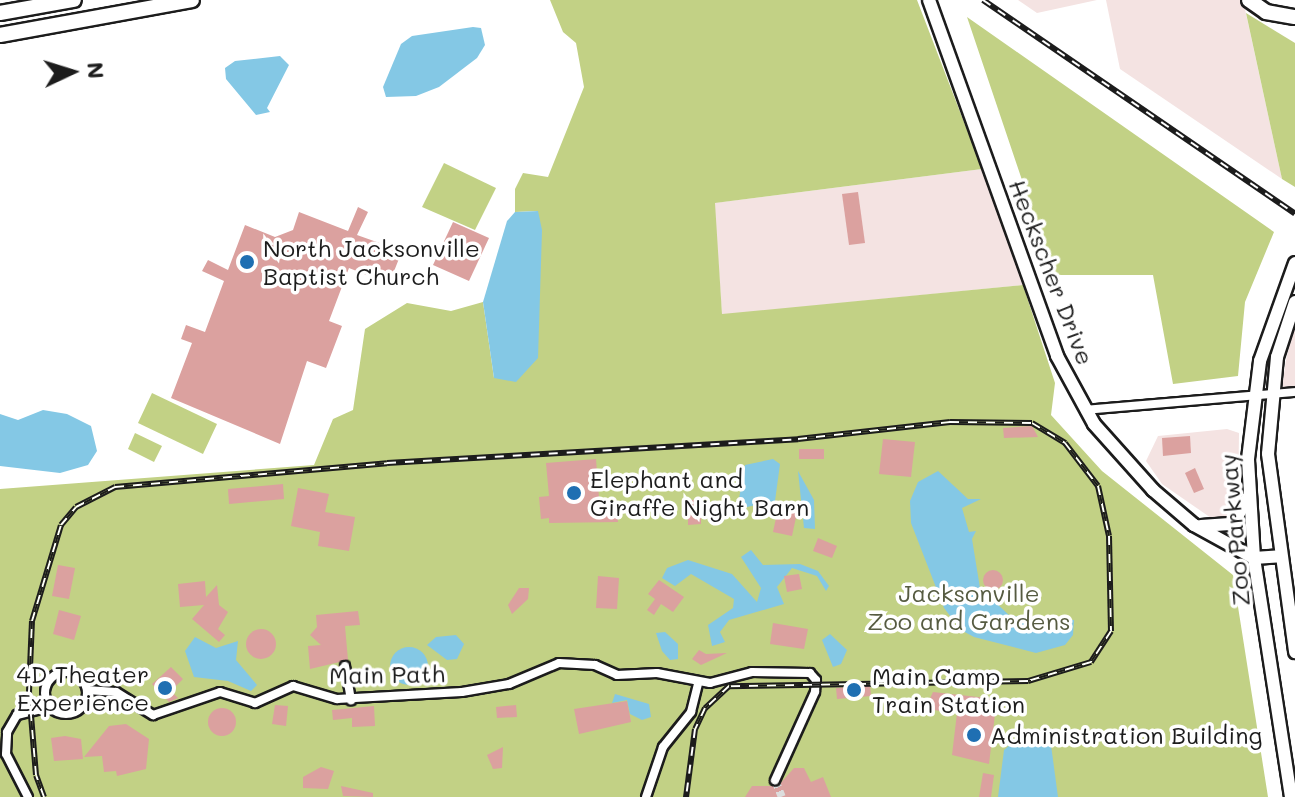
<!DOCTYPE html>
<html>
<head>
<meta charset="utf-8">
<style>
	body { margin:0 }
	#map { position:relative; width:1295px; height:797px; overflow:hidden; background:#fff; font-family:Mali,sans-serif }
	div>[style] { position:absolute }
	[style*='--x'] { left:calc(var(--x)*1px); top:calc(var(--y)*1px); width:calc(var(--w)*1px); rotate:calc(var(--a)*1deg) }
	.built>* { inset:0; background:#f4e3e2 }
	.green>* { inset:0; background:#c2d185 }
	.water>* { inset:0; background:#84c8e5 }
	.round { border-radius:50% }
	.building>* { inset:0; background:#dba19f }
	.street-tunnel>* { height:8px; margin-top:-4px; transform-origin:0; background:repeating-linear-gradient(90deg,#ddd 0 8px,transparent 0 12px) }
	.roads { filter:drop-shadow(2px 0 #1c1c1c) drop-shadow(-2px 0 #1c1c1c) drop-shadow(0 2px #1c1c1c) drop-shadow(0 -2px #1c1c1c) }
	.street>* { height:8px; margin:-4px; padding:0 4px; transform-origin:4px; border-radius:4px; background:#fff }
	.street>.ring { margin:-4px; padding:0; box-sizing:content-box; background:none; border:8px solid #fff; border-radius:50% }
	.secondary>* { height:12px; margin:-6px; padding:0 6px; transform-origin:6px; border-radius:6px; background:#fff }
	.primary>* { height:14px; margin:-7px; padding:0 7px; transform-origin:7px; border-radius:7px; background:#fff }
	.rail>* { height:6px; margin-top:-3px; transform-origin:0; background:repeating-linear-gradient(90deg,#fff 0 9px,#1c1c1c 0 18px); box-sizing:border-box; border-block:2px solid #1c1c1c }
	.dots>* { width:22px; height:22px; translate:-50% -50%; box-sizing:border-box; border:4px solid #fff; border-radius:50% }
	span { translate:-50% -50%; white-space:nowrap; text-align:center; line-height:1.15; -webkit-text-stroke:7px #fff; paint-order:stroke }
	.poi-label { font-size:24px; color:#1c1c1c }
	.left { translate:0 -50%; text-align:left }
	.right { translate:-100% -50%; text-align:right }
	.street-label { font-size:24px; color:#1c1c1c }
	.park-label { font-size:24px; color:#565b41 }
	.north { position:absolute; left:32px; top:32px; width:80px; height:80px; -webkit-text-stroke:6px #fff; paint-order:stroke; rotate:86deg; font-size:22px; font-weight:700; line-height:32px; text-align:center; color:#1c1c1c }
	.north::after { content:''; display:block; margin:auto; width:28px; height:36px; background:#1c1c1c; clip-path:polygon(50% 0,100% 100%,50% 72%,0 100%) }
</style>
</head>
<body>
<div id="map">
	<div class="built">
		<div style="clip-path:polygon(1018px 0,1097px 0,1037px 13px)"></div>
		<div style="clip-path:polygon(1106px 0,1243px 0,1282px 179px,1120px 69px)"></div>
		<div style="clip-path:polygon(982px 169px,1023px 285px,722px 315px,714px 203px)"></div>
		<div style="clip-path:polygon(1295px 323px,1295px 386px,1282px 387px,1286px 360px)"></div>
		<div style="clip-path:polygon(1227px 429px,1239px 433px,1238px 505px,1227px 517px,1214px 520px,1162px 484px,1146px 461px,1158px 436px)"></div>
	</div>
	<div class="green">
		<div style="clip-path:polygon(550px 0,917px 0,982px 169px,715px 203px,722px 314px,1023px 285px,1055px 383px,1051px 415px,1102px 471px,1233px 575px,1268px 797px,0 797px,0 489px,314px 465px,333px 419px,353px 410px,365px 329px,407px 303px,451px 311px,483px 302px,494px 378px,537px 211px,515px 212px,515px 189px,523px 173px,548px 177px,584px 87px,576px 43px,563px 32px)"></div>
		<div style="clip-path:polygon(1246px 13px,1295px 43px,1295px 187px,1282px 179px)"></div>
		<div style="clip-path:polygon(967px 17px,1274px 232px,1245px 302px,1238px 376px,1173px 384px,1153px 275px,1054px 275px)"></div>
		<div style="clip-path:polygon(444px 163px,496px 188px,475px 230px,422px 207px)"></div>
		<div style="clip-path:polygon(152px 393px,217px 424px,203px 454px,138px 423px)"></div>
		<div style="clip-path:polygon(135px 433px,162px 446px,154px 462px,128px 449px)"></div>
	</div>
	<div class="water">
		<div style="clip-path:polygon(473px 27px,481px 28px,485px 45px,477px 58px,439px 87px,416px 96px,386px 97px,383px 87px,401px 44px,412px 36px)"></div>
		<div style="clip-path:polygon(280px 56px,289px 65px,267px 108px,270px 112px,256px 115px,226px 79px,225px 68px,235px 61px)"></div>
		<div style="clip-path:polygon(538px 211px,542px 230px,538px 358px,516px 382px,494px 378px,483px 302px,507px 221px,515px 212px)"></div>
		<div style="clip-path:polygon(43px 410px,67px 414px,91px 426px,97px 451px,88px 465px,60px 473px,0 466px,0 414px,18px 420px)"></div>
		<div style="clip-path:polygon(773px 459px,780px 464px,775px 501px,747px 507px,739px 499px,745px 465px)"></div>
		<div style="clip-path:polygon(798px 471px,814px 500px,815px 529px,804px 528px)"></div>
		<div style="clip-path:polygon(938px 471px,968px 499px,981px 499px,962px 508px,969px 532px,976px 531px,972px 539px,980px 588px,1010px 616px,1074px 620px,1073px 635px,1065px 645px,1036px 653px,974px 637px,961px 630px,944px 608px,911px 523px,910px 501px,918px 482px)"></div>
		<div style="clip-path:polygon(751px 550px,763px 565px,800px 564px,818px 571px,829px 586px,826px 591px,817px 576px,792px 568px,777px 587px,784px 604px,729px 620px,720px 632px,725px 642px,712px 646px,708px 625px,733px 608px,734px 599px,691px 574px,675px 586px,662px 578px,667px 568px,688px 560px,732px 574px,757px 602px,761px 588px,741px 557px)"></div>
		<div style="clip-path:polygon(665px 632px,678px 644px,678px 659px,670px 660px,662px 651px,656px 633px)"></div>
		<div style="clip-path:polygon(830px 634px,847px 650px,841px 664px,833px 667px,822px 640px)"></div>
		<div style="clip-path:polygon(456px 635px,464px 644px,457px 659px,447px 660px,427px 645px,436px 637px)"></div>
		<div style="clip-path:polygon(195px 637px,216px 648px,238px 641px,236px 660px,257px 685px,251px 691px,228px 681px,194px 677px,185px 651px)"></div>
		<div class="round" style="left:390px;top:647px;width:38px;height:38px"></div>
		<div style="clip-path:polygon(615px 694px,649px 704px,651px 717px,642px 720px,630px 714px,627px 700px,612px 703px)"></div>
		<div style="clip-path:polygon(1018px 738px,1051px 745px,1058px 797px,998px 797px,1004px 750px)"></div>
	</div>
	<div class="building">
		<div style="clip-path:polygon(858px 192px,865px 243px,849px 245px,842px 194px)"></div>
		<div style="clip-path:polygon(358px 207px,368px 212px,357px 235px,402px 251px,389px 284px,349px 268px,329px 321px,342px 326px,326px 368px,307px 361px,280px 444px,171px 398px,192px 343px,181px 339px,186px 325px,205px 332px,224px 281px,202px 271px,208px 260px,228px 270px,245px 225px,275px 237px,293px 230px,299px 212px,348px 231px)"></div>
		<div style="clip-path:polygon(453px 222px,489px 238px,469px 281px,433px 265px)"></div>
		<div style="clip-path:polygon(1032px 426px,1038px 437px,1004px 438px,1003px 428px)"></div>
		<div style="clip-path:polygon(1190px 436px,1191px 453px,1163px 456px,1162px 438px)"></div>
		<div style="clip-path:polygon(883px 439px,915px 442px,911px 477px,879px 474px)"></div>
		<div style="clip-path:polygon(799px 449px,824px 449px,824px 459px,799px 459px)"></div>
		<div style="clip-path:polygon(596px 459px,600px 510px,617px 509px,618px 522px,549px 523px,549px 518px,541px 519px,539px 497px,549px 496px,546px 463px)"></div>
		<div style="clip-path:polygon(1195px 468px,1204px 489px,1194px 493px,1185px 473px)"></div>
		<div style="clip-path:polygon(283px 484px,284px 499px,229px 504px,228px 489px)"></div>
		<div style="clip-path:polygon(298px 488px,329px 494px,325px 512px,355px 517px,349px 551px,318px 546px,320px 532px,291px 526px)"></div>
		<div style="clip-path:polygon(688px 500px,701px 500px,701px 524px,688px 525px)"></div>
		<div style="clip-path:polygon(779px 504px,798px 508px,792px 536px,773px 532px)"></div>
		<div style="clip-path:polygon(818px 538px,837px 546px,832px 558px,813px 551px)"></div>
		<div style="clip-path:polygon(58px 565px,75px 568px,69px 599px,52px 596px)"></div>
		<div class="round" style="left:983px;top:570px;width:20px;height:20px"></div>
		<div style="clip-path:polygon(799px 574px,802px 589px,787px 592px,784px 576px)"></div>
		<div style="clip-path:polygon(598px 576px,619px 578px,617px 609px,596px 608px)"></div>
		<div style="clip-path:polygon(659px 580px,684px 597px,673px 612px,661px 604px,654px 615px,647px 610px,655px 599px,648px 594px)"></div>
		<div style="clip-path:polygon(205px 581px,206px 597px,217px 585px,219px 605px,228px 612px,218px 629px,225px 635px,219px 642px,192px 619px,204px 605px,180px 607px,178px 584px)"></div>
		<div style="clip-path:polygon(519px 588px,529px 588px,528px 599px,512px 614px,508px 605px)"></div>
		<div style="clip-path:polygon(59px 610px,81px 616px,74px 640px,53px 634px)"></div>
		<div style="clip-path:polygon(358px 611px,360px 625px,345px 626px,348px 660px,310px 669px,308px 646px,321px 645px,310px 635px,317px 627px,316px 615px)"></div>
		<div style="clip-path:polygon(773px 623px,808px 629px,804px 649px,770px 644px)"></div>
		<div class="round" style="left:246px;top:629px;width:30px;height:30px"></div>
		<div style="clip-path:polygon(699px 650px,706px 654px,727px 653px,701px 665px,692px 659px)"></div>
		<div style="clip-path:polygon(171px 667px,183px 679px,171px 691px,178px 698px,169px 702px,152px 684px)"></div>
		<div style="clip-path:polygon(870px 685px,871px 696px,837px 699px,836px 688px)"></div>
		<div style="clip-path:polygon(933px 692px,1005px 700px,1003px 715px,995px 714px,989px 764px,952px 755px,957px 713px,925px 709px)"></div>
		<div style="clip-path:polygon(627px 701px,631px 722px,579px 734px,574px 709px)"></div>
		<div style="clip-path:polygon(275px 705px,288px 706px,286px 726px,272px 724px)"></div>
		<div style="clip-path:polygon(516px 705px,517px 717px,497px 718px,496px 707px)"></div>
		<div style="clip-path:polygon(374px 706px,375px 726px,352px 727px,352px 718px,333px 720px,332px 710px)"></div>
		<div class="round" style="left:208px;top:708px;width:28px;height:28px"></div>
		<div style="clip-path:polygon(126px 724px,149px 739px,146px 769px,117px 776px,116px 771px,104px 772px,102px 756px,84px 757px,109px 726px)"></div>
		<div style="clip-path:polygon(65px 736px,81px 739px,83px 759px,54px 761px,51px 738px)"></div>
		<div style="clip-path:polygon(503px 747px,502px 768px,493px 769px,487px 755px)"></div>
		<div style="clip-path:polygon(321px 767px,334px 771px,328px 789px,303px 788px,303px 777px)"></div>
		<div style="clip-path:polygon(794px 768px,804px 768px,811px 782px,823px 777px,831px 797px,745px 797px,752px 786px,778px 786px)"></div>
		<div style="clip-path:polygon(983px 773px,994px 775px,991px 797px,979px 797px)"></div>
		<div style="clip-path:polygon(341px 786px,373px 793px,373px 797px,343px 796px)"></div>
	</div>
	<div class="street-tunnel">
		<div style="--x:775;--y:780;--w:18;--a:68"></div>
	</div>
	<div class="roads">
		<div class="street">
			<div style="--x:1085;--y:410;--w:211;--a:-4.9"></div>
			<div style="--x:345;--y:666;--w:35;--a:80"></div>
			<div class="ring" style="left:45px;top:672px;width:34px;height:34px"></div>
			<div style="--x:87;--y:690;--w:29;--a:4"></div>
			<div style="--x:116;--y:692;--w:44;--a:31.9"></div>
			<div style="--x:153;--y:715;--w:71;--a:-18.9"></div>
			<div style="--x:220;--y:692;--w:37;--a:17"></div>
			<div style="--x:255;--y:703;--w:42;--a:-24.1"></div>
			<div style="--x:293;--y:686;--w:46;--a:16.5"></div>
			<div style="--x:337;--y:699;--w:125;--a:-3.2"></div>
			<div style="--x:462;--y:692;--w:48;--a:-9.7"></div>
			<div style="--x:509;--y:684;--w:54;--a:-22.8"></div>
			<div style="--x:559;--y:663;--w:36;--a:3"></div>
			<div style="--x:595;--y:665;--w:24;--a:24"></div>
			<div style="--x:617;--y:675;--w:40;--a:-2.9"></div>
			<div style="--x:657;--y:673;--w:54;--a:10.7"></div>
			<div style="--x:710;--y:683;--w:43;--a:-14.7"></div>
			<div style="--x:752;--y:672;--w:58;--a:1"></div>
			<div style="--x:810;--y:673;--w:9;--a:49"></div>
			<div style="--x:816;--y:680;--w:12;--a:95"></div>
			<div style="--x:815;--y:692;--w:97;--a:114.4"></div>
			<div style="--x:28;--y:797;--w:48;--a:-117.1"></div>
			<div style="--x:6;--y:754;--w:22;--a:-87"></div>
			<div style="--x:7;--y:732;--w:20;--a:-60"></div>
			<div style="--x:17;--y:715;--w:34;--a:-14"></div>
			<div style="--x:646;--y:797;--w:53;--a:-71.2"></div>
			<div style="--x:663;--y:747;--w:45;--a:-51.3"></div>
			<div style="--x:691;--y:712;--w:30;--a:-76"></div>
		</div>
		<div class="secondary">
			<div style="--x:929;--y:0;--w:378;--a:70.2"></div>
			<div style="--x:1057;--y:356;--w:77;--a:61.4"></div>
			<div style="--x:1094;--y:424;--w:89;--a:48.2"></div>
			<div style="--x:1153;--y:490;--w:54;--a:40.5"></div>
			<div style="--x:1194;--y:525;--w:68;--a:28.8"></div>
			<div style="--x:1254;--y:558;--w:26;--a:-4"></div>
			<div style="--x:1295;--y:302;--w:58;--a:108.1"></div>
			<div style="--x:1277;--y:357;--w:97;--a:95.3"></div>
			<div style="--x:1268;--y:454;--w:200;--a:82.2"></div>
			<div style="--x:1201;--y:526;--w:32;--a:-4"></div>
			<div style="--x:1233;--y:524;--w:29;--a:-61"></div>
			<div style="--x:1291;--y:797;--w:242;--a:-98.8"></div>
			<div style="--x:1254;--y:558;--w:99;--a:-93.5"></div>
			<div style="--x:1248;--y:459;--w:99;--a:-83"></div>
			<div style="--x:1260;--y:361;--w:104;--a:-70.3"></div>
		</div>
		<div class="primary">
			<div style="--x:1249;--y:0;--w:21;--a:35"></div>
			<div style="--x:1266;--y:12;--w:29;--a:10"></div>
			<div style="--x:0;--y:13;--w:75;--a:-10"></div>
			<div style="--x:0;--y:35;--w:195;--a:-10.3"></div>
		</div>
	</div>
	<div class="rail">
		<div style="--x:983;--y:0;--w:378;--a:34.4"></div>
		<div style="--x:44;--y:797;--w:23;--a:-110"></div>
		<div style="--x:36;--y:775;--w:83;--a:-94.8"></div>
		<div style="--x:29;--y:692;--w:71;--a:-87.6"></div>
		<div style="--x:32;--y:621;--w:100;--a:-73.2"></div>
		<div style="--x:61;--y:525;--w:23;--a:-50"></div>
		<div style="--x:76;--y:507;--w:44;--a:-27.1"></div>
		<div style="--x:115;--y:487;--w:273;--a:-5"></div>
		<div style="--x:387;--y:463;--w:412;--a:-3.3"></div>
		<div style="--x:798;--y:439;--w:153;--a:-6.4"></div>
		<div style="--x:950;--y:422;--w:82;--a:0.7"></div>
		<div style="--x:1032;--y:423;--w:39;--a:31"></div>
		<div style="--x:1065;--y:443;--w:54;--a:52.5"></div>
		<div style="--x:1098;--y:486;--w:51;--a:77.6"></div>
		<div style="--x:1109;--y:536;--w:95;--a:88.8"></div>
		<div style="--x:1111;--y:631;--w:37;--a:123"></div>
		<div style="--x:1091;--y:662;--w:66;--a:163.2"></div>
		<div style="--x:1028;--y:681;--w:299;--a:179"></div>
		<div style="--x:729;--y:686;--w:33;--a:137"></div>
		<div style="--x:705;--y:708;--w:23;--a:115"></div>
		<div style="--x:695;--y:729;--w:69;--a:97.5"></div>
	</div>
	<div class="dots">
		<div style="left:247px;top:262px;background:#1f6fb2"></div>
		<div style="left:574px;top:493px;background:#1f6fb2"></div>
		<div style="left:165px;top:688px;background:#1f6fb2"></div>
		<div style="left:854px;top:690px;background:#1f6fb2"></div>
		<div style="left:974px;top:735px;background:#1f6fb2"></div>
	</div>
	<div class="poi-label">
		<span class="left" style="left:263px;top:262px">North Jacksonville<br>Baptist Church</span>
		<span class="left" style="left:590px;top:493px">Elephant and<br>Giraffe Night Barn</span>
		<span class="right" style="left:149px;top:688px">4D Theater<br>Experience</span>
		<span class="left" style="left:872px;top:690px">Main Camp<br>Train Station</span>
		<span class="left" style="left:990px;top:735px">Administration Building</span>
	</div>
	<div class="street-label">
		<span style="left:1052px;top:272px;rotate:69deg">Heckscher Drive</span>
		<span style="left:1234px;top:530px;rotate:-95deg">Zoo Parkway</span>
		<span style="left:387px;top:674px;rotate:-1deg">Main Path</span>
	</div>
	<div class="park-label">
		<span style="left:969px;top:607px">Jacksonville<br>Zoo and Gardens</span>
	</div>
	<div class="north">N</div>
</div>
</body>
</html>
